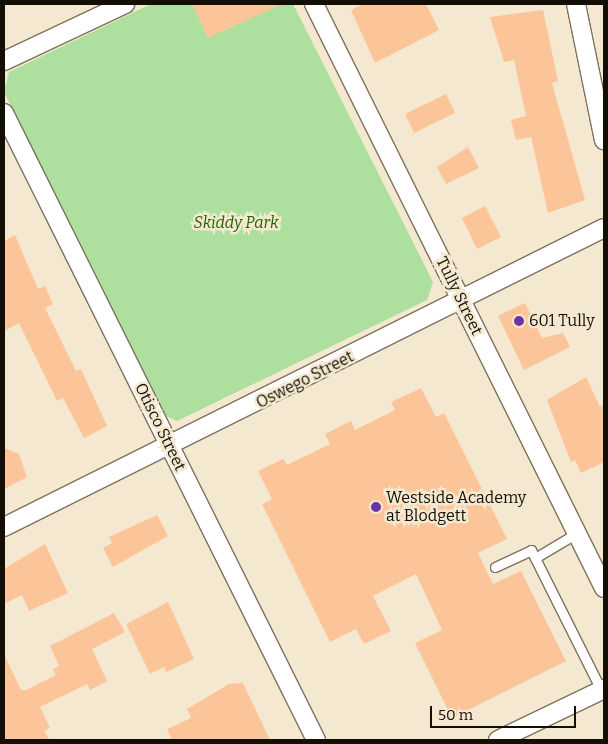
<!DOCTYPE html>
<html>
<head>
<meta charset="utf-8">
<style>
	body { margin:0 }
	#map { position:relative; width:608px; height:744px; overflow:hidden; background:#f5e8d0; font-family:Bitter,serif }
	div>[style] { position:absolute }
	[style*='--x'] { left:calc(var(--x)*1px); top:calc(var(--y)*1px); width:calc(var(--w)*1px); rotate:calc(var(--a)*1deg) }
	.green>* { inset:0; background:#ade09e }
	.building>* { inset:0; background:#fcc599 }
	.roads { filter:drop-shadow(1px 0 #7d725c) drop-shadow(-1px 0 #7d725c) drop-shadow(0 1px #7d725c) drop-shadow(0 -1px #7d725c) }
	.lane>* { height:9px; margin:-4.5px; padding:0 4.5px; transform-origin:4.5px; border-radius:4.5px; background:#fff }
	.street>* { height:18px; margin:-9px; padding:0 9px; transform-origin:9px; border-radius:9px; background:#fff }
	.dots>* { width:14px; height:14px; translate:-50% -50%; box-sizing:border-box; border:2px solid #f5e8d0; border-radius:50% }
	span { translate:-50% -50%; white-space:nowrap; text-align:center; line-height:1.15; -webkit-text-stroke:5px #f5e8d0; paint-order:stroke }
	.park-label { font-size:16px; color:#236302; font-style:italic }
	.street-label { font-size:16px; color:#130f07 }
	.poi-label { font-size:16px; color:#130f07 }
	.left { translate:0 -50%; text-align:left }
	.frame { position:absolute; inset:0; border:5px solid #130f07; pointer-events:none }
	.scale { position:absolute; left:430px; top:706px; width:146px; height:22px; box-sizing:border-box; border:2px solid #130f07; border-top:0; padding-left:6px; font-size:15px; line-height:18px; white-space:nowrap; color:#130f07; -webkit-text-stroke:4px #f5e8d0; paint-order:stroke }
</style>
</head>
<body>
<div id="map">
	<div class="green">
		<div style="clip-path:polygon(151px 4px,293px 4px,433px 282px,427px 300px,177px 421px,164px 415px,4px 92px,9px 72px)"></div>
	</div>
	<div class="building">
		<div style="clip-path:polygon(192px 4px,282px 4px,208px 38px)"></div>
		<div style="clip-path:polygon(364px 4px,426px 4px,439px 30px,375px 63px,351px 10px)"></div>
		<div style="clip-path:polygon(543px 10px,558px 81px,552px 83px,585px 200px,548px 213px,531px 137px,516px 140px,511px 120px,526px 116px,514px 60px,504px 62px,490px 17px)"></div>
		<div style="clip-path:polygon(446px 94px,455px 113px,414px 133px,405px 114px)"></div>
		<div style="clip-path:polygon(468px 147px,479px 168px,446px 184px,437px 167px)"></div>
		<div style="clip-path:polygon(485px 206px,501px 237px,477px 249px,462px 218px)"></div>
		<div style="clip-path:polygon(15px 235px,38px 289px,45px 286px,53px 304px,45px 308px,76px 371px,81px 369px,107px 426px,84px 438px,63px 398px,57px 401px,19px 323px,4px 331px,4px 241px)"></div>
		<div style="clip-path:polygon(525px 303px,542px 338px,563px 333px,570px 347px,524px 370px,498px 316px)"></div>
		<div style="clip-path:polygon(586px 377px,600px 407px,604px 404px,604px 462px,581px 473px,575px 460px,571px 462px,547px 400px)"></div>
		<div style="clip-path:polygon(421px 388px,436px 417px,444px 413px,507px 539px,478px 553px,493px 584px,521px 571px,566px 661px,452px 718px,415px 643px,442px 630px,416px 574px,373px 596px,391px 631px,364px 644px,356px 629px,330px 642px,262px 504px,272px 499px,258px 471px,283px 459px,287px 465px,330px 444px,325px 434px,351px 421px,355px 430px,395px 410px,391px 402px)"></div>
		<div style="clip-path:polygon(4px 448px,19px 454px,27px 477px,4px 489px)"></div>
		<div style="clip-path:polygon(157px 515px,168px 536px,113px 567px,103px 548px,112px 543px,109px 537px)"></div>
		<div style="clip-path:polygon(45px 544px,68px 593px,29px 611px,22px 595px,4px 604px,4px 569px)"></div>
		<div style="clip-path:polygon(168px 602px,194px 659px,166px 672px,164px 667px,150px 674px,126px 624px)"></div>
		<div style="clip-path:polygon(114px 613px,125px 632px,92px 649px,107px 681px,90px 690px,87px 684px,40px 707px,50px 728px,44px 731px,50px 740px,4px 740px,4px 654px,21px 690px,26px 690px,56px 675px,53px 669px,59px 666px,50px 646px)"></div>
		<div style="clip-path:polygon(243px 683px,270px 740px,172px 740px,167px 729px,191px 718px,187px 709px,229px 684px)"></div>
	</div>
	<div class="roads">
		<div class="lane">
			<div style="--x:535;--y:558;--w:49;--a:-30.8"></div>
			<div style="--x:495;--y:567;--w:40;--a:-25"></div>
			<div style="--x:531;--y:550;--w:157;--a:63.4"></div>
		</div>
		<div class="street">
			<div style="--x:314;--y:4;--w:652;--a:63.59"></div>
			<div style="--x:576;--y:4;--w:139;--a:78.4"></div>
			<div style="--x:4;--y:61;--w:134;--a:-25.2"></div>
			<div style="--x:4;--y:113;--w:700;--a:63.54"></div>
			<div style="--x:4;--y:527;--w:670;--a:-26.49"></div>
			<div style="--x:498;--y:740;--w:118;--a:-25.7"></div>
		</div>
	</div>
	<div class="dots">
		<div style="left:519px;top:321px;background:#6d32a7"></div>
		<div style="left:376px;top:507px;background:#6d32a7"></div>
	</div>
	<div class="park-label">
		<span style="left:236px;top:223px">Skiddy Park</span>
	</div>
	<div class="street-label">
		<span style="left:459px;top:296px;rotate:64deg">Tully Street</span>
		<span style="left:305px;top:380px;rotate:-27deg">Oswego Street</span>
		<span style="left:160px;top:427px;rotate:64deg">Otisco Street</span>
	</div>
	<div class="poi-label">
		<span class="left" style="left:529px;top:321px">601 Tully</span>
		<span class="left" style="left:386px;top:507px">Westside Academy<br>at Blodgett</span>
	</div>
	<div class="frame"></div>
	<div class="scale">50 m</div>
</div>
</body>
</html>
